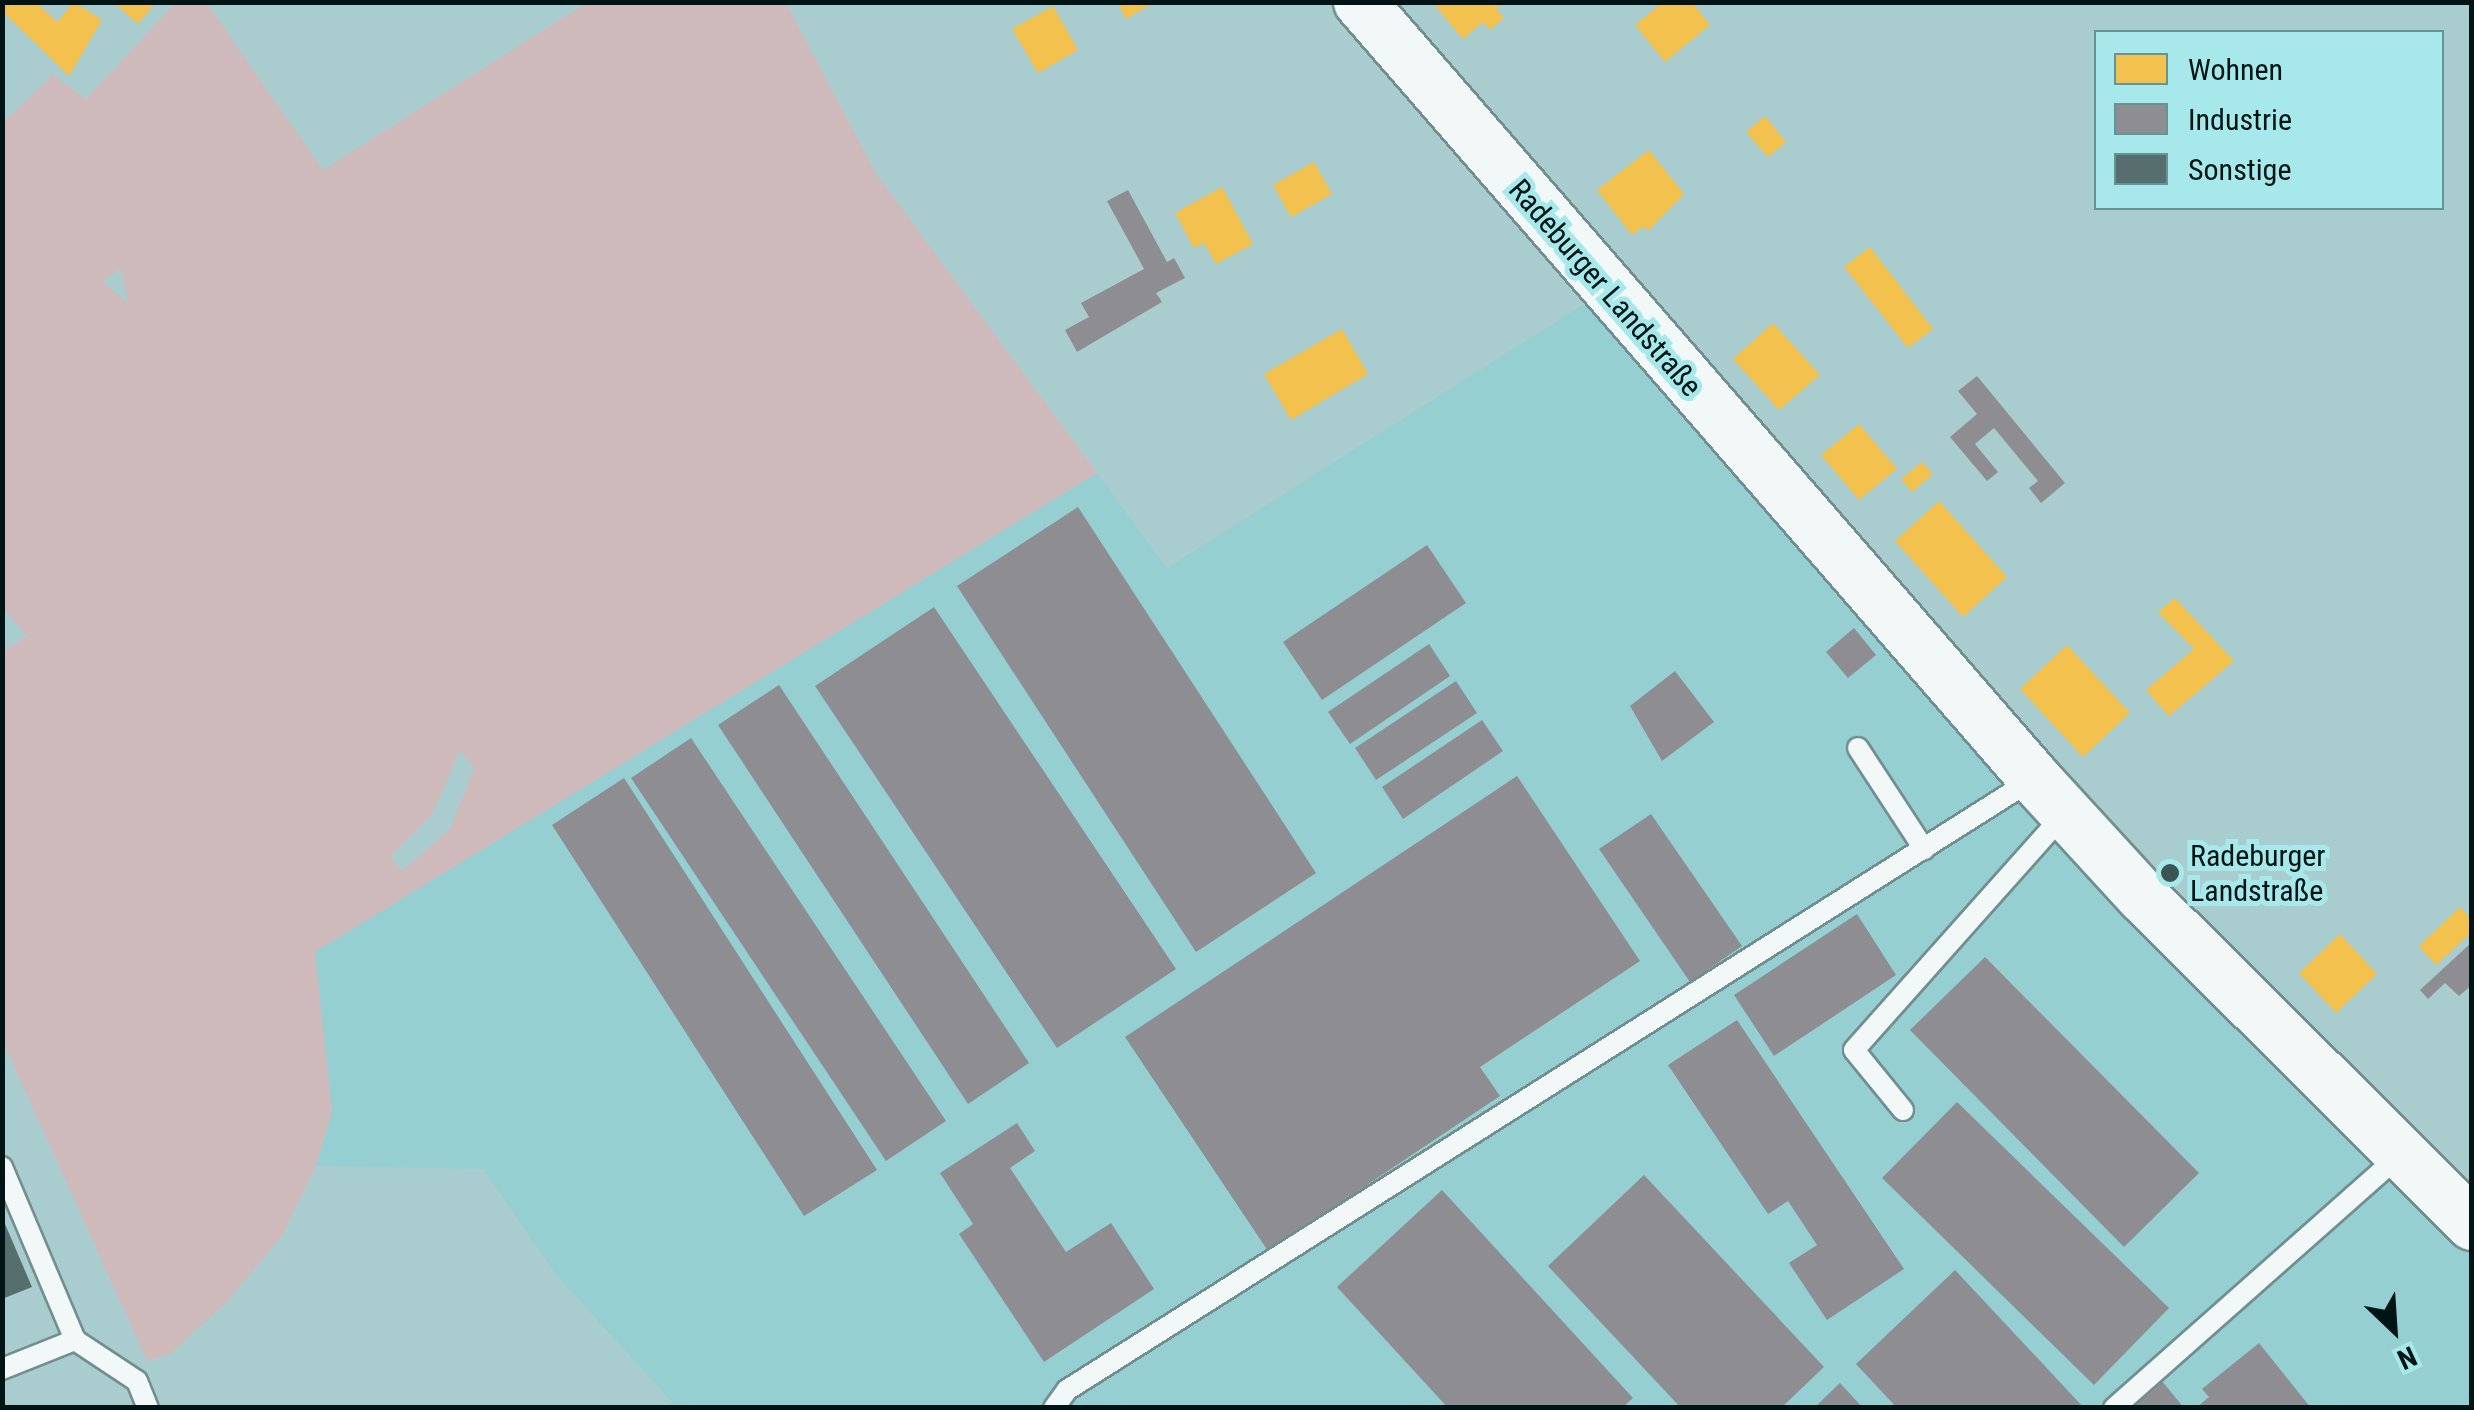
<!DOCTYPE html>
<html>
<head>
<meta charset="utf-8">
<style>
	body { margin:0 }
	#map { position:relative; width:2474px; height:1410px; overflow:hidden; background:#a9cdcf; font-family:"Roboto Condensed",sans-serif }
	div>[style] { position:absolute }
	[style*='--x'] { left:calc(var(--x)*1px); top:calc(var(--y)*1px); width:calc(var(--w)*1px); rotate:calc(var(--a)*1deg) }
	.built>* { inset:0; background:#95cfd2 }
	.green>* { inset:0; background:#cebabb }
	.homes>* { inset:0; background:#f2c14e }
	.industry>* { inset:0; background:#8d8d92 }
	.building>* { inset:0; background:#566e6e }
	.roads { filter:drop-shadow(2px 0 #718e90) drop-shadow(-2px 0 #718e90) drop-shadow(0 2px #718e90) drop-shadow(0 -2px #718e90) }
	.lane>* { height:20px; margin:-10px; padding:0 10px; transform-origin:10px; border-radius:10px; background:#f2f8f8 }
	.secondary>* { height:52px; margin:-26px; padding:0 26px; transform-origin:26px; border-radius:26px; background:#f2f8f8 }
	.dots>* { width:28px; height:28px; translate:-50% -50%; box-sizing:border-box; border:5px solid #a7e9eb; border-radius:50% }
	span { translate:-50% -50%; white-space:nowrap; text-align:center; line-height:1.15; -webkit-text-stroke:10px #a7e9eb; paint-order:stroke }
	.street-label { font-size:30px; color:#001415 }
	.poi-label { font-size:30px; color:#001415 }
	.left { translate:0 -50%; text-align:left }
	.frame { position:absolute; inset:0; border:5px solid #001415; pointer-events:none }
	.legend { position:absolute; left:2094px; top:30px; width:350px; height:180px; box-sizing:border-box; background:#a7e9eb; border:2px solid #649495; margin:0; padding:12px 18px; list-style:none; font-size:30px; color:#001415 }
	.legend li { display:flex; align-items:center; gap:20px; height:50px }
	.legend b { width:50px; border:2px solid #649495 }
	.north { position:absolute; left:2344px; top:1280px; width:100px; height:100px; -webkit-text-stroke:8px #a7e9eb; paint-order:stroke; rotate:155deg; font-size:28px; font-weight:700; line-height:40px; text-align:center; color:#001415 }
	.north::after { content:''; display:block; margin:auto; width:35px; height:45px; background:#001415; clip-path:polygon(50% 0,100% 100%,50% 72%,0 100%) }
</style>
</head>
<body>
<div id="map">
	<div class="built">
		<div style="clip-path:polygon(1614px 285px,2471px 1224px,2471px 1407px,667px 1407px,672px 1402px,556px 1275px,483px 1169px,316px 1166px,332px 1112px,314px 952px,1097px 473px,1167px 568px)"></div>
	</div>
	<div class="green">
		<div style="clip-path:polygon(evenodd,175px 3px,207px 3px,323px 170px,586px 3px,786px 3px,876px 173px,1097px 473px,315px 952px,332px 1112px,316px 1166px,282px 1236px,227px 1302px,169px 1355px,147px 1361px,3px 1042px,3px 651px,27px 636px,2px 608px,2px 124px,53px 74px,86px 99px,175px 3px,120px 269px,121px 269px,128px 303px,103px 282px,120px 269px,175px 3px,460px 750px,474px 768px,450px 829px,402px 871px,390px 857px,432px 815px,460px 750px)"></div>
	</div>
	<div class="homes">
		<div style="clip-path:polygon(74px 2px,102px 20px,69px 76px,2px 11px,2px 3px,37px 3px,57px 22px)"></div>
		<div style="clip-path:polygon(113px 2px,156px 2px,138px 24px)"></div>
		<div style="clip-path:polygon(1117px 2px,1155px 2px,1126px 19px)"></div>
		<div style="clip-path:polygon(1432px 2px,1504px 2px,1496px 9px,1504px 18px,1490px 30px,1483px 22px,1463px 39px)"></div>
		<div style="clip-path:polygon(1663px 2px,1692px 2px,1710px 25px,1665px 62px,1635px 25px)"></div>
		<div style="clip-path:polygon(1053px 6px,1078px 50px,1038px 73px,1012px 29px)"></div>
		<div style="clip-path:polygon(1765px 116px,1786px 142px,1768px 157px,1746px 132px)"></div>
		<div style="clip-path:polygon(1649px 150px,1684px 194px,1648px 231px,1644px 226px,1632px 235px,1597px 190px)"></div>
		<div style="clip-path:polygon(1314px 162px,1332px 194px,1291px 217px,1273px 185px)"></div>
		<div style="clip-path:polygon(1222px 187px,1253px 244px,1216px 264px,1204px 243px,1194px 248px,1175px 213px)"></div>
		<div style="clip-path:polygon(1870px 247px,1933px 329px,1908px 348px,1844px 267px)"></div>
		<div style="clip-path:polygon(1773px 323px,1820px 375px,1779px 410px,1733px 359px)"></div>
		<div style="clip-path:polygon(1342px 329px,1368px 374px,1291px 420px,1264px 374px)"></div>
		<div style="clip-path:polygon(1859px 424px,1897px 469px,1859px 500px,1821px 455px)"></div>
		<div style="clip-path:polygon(1922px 462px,1933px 474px,1912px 492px,1901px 479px)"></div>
		<div style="clip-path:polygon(1939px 501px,2007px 577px,1963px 617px,1895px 541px)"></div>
		<div style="clip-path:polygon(2175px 598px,2234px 661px,2169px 716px,2146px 690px,2194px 649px,2158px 612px)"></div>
		<div style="clip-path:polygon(2067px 645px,2130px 713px,2083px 757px,2020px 689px)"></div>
		<div style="clip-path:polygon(2460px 907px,2472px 920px,2472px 932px,2436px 965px,2419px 946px)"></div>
		<div style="clip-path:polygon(2340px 934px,2377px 974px,2336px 1013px,2299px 973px)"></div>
	</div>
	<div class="industry">
		<div style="clip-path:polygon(1128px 190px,1167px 262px,1174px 258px,1185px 278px,1156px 293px,1162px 302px,1077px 352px,1065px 330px,1089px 317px,1081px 303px,1144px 269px,1107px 201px)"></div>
		<div style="clip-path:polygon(1977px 376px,2065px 483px,2041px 503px,2029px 488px,2038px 481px,1994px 428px,1975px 444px,1998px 472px,1987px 481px,1950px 437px,1977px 414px,1958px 391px)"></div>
		<div style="clip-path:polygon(1078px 507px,1316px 873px,1196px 952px,957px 586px)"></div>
		<div style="clip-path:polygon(1427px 545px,1466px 603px,1322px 700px,1283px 642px)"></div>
		<div style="clip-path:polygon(934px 607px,1176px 969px,1057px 1048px,815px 686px)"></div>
		<div style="clip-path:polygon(1854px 628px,1876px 655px,1848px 678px,1826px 652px)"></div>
		<div style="clip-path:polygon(1429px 644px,1450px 676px,1350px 744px,1328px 712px)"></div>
		<div style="clip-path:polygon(1675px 671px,1714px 722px,1662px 761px,1630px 706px)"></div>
		<div style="clip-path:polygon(1456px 681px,1477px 713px,1376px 780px,1355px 748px)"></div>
		<div style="clip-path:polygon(779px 685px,1029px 1063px,968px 1104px,718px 725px)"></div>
		<div style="clip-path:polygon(1482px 720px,1503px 751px,1403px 819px,1382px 787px)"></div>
		<div style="clip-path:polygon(691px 738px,946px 1121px,886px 1161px,631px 778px)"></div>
		<div style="clip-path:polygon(1517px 776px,1640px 961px,1480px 1067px,1500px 1096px,1268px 1251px,1125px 1037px)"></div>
		<div style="clip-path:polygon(624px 778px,877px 1170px,804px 1216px,552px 825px)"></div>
		<div style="clip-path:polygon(1651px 814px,1742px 946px,1690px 982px,1599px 849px)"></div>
		<div style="clip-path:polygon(1857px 914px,1896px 975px,1774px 1056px,1734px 995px)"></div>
		<div style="clip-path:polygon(2472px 942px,2472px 985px,2459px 996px,2445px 983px,2428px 999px,2420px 990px)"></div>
		<div style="clip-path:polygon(1985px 957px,2199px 1173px,2124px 1247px,1910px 1030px)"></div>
		<div style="clip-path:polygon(1737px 1020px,1904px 1269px,1827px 1320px,1789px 1263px,1817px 1245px,1788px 1201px,1768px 1214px,1668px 1065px)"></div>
		<div style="clip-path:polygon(1957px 1102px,2169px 1308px,2094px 1385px,1882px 1178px)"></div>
		<div style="clip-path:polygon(1017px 1123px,1035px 1151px,1010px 1168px,1066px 1252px,1111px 1223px,1154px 1289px,1044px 1362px,959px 1234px,973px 1224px,940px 1173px)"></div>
		<div style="clip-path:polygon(1644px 1175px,1824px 1367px,1781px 1408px,1681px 1408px,1548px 1266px)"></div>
		<div style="clip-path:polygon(1442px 1190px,1633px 1398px,1622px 1408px,1448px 1408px,1337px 1287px)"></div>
		<div style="clip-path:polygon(1955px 1270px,2084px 1408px,1897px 1408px,1856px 1364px)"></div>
		<div style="clip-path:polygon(2259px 1343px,2311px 1408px,2196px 1408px,2209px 1397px,2202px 1389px)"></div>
		<div style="clip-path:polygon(2162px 1381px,2184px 1408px,2137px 1408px,2135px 1404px)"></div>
		<div style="clip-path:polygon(1840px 1383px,1863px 1408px,1814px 1408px)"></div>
	</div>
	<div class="building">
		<div style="clip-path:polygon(2px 1217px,32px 1287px,2px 1299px)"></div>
	</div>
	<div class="roads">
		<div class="lane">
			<div style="--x:1858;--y:748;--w:121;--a:56.8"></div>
			<div style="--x:1903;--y:1110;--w:77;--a:-129.2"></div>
			<div style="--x:1854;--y:1050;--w:317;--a:-48.3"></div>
			<div style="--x:2;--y:1167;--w:188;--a:67.1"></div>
			<div style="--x:75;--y:1340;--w:74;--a:33.5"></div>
			<div style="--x:137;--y:1381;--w:29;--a:68"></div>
			<div style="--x:2;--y:1369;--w:79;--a:-21.7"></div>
			<div style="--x:1054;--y:1408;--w:22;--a:-54"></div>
			<div style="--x:1067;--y:1390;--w:1143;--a:-32.31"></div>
			<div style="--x:2114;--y:1408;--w:382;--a:-41.5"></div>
		</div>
		<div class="secondary">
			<div style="--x:1360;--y:2;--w:1028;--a:49.02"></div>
			<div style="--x:2034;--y:778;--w:161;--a:47.5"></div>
			<div style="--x:2143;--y:897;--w:464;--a:44.8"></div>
		</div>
	</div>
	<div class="dots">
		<div style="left:2170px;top:873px;background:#3b5556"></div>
	</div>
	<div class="street-label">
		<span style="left:1605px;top:288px;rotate:49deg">Radeburger Landstraße</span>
	</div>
	<div class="poi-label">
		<span class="left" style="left:2190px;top:873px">Radeburger<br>Landstraße</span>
	</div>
	<div class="frame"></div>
	<ul class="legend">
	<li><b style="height:28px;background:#f2c14e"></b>Wohnen</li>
	<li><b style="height:28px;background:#8d8d92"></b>Industrie</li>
	<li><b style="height:28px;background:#566e6e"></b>Sonstige</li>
	</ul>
	<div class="north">N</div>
</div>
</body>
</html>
